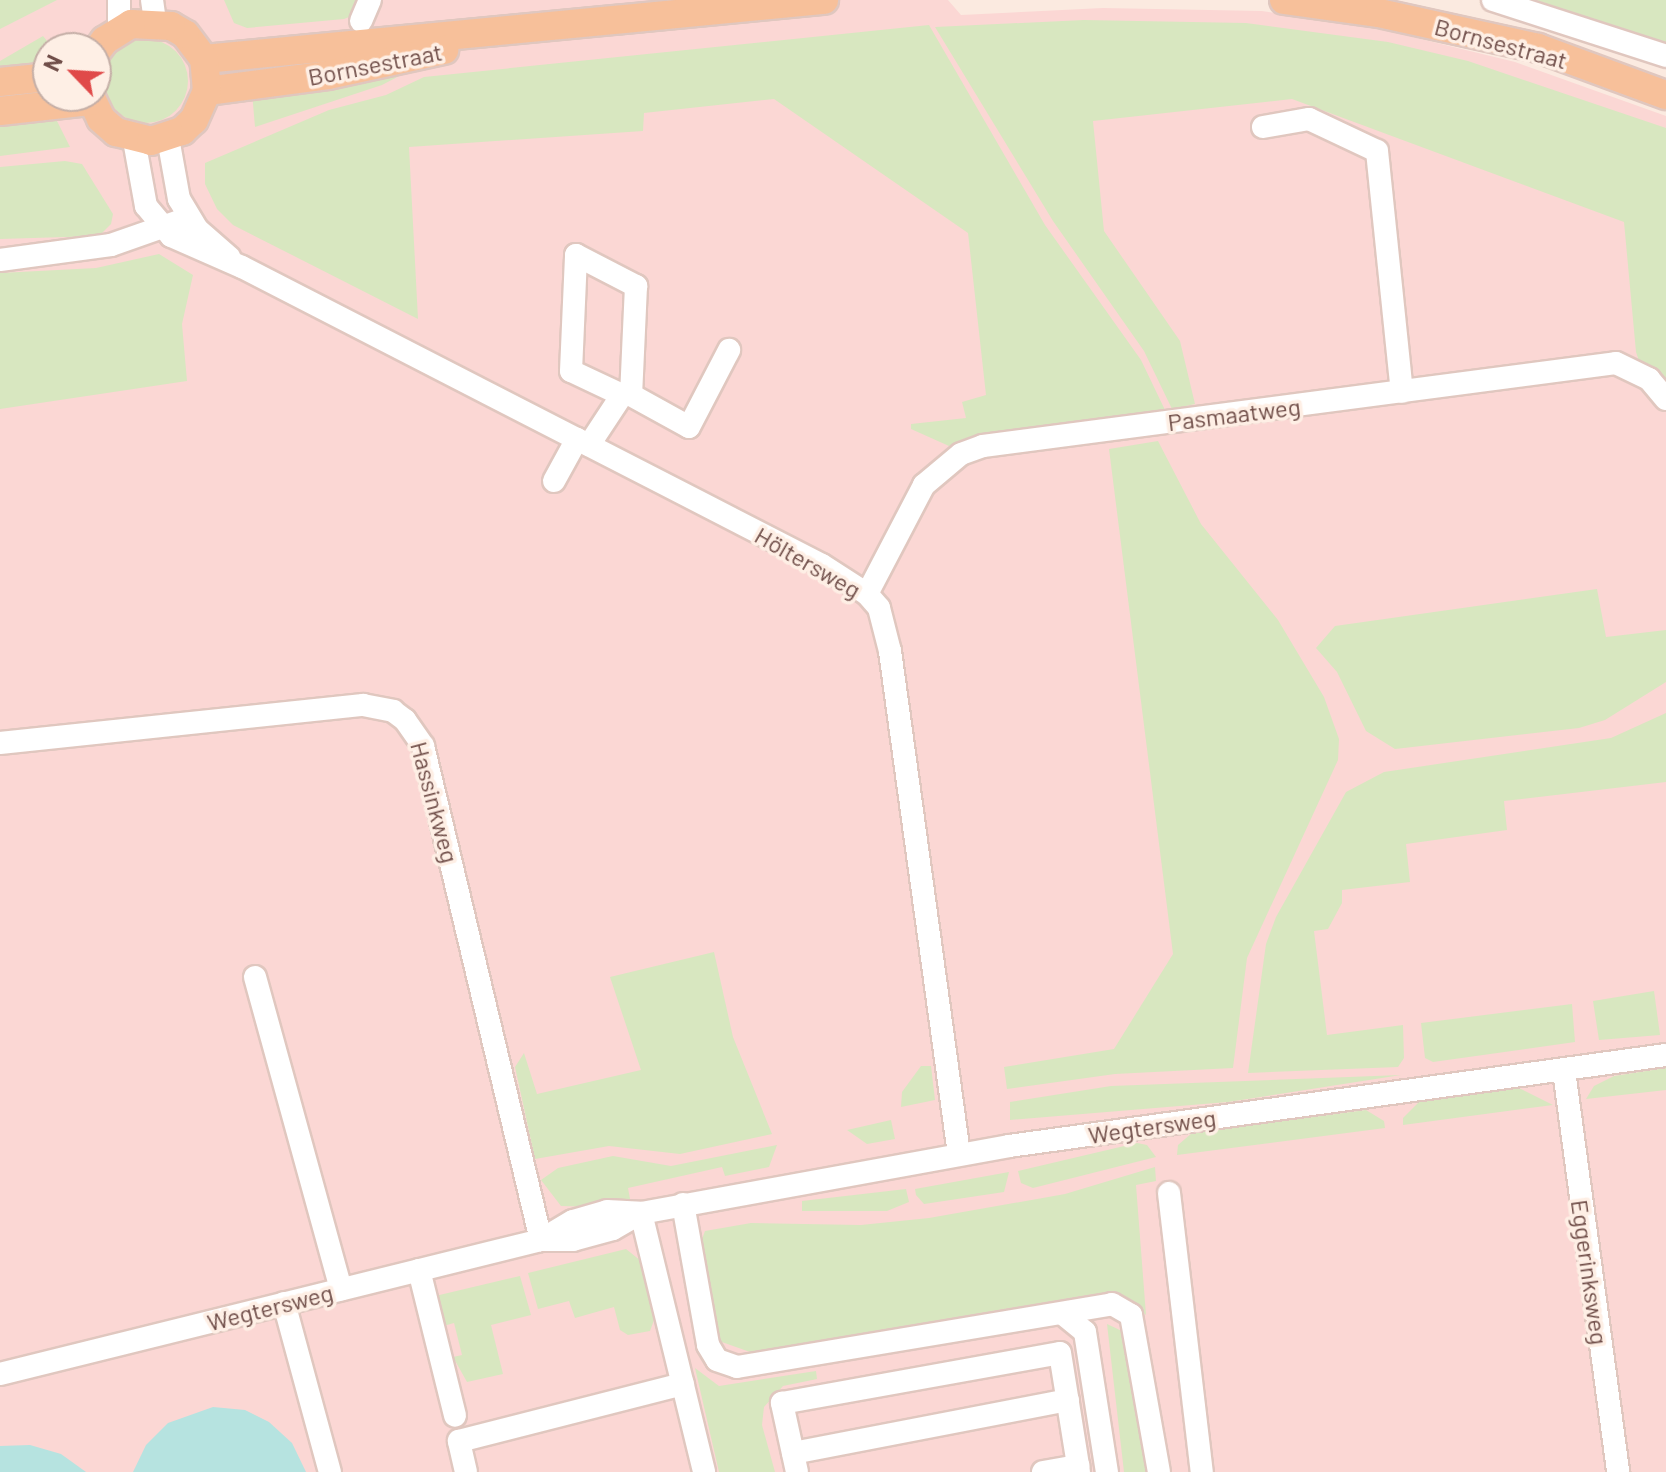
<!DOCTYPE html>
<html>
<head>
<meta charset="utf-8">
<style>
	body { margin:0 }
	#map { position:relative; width:1666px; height:1472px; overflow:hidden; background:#fbeae0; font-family:Barlow,sans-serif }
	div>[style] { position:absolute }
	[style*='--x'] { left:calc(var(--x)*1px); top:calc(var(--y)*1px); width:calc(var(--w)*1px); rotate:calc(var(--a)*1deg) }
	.commercial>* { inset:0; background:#fbd7d4 }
	.green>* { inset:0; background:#d8e7c0 }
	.round { border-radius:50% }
	.water>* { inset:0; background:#b6e3e0 }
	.roads { filter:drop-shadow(2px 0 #e0c7bf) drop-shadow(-2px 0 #e0c7bf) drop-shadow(0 2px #e0c7bf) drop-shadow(0 -2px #e0c7bf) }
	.minor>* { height:22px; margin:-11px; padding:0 11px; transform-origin:11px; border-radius:11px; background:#fff }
	.major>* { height:28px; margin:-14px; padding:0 14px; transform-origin:14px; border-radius:14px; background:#f7c09a }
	span { translate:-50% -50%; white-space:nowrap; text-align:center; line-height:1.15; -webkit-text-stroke:7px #feefe5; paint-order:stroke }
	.street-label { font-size:24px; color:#704e49 }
	.north { position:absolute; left:32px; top:32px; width:80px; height:80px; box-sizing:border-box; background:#feefe5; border:2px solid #c5afa7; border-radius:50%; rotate:295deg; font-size:22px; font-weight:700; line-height:32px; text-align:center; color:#704e49 }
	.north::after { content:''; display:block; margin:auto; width:28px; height:36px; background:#e04a49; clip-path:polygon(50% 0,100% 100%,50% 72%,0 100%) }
</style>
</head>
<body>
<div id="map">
	<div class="commercial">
		<div style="clip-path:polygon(evenodd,0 0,948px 0,961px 15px,1103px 8px,1262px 11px,1388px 31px,1515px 62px,1666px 116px,1666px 1472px,0 1472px,0 0,48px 48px,96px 48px,96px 96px,48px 96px,48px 48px)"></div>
	</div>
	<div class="green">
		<div style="clip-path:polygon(0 0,57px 0,0 29px)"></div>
		<div style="clip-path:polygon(224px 0,374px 0,367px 10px,344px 19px,247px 28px,234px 23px)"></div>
		<div style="clip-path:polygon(1536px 0,1666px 0,1666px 48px,1613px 26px)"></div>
		<div style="clip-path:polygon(1084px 20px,1246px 23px,1388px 42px,1468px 61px,1666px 128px,1666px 379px,1639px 361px,1636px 352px,1624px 222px,1292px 99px,1093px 121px,1104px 231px,1180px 341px,1195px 404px,1172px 409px,1144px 351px,1053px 221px,935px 27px)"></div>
		<div style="clip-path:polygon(929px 25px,1045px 225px,1141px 360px,1165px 410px,949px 446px,911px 429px,911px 424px,966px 418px,962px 402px,986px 395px,968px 233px,774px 99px,644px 113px,643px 131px,409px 147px,418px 319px,233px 225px,217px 209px,205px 184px,205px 163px,329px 110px,386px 95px,424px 77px)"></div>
		<div style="clip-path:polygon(43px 36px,53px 48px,48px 48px,48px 70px,0 75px,0 61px)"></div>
		<div class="round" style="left:104px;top:39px;width:84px;height:84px"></div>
		<div style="clip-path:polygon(426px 62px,382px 85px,255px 127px,252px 92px)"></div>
		<div style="clip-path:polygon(53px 113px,70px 147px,0 156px,0 120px)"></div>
		<div style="clip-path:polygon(65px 161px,82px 164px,113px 214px,111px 224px,99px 236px,0 239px,0 167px)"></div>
		<div style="clip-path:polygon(159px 254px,193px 275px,182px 324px,187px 381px,0 409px,0 273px,96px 268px)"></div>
		<div style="clip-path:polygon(1158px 441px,1201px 524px,1278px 620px,1324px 697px,1339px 739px,1338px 760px,1247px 958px,1233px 1068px,1115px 1074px,1007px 1089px,1004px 1067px,1114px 1049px,1173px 954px,1109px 449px)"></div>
		<div style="clip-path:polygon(1597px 589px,1606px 637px,1666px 630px,1666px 682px,1605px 720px,1579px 728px,1395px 749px,1366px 731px,1337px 672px,1316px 648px,1335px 626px)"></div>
		<div style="clip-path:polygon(1666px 713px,1666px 782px,1504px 801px,1507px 830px,1406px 844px,1410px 882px,1342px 890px,1342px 903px,1328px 929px,1314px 931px,1327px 1035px,1403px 1025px,1404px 1058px,1398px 1067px,1248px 1073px,1266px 944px,1276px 917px,1346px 792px,1384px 772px,1611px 738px)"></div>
		<div style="clip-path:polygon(714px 952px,733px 1037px,772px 1134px,680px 1154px,609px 1146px,535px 1159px,515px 1067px,524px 1053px,537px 1094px,641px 1070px,610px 977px)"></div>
		<div style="clip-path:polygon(1654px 991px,1660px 1035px,1599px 1040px,1593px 1001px)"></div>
		<div style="clip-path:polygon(1572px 1004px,1575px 1042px,1433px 1062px,1425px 1058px,1421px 1023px)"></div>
		<div style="clip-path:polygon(921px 1066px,931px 1066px,935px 1100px,901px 1107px,902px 1092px)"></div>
		<div style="clip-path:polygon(1666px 1068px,1666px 1090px,1586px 1099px,1594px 1086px,1614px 1076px)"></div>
		<div style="clip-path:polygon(1401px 1075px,1228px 1102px,1010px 1120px,1010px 1102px,1111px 1086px)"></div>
		<div style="clip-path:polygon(1519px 1088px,1553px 1105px,1403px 1125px,1403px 1118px,1419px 1102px)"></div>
		<div style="clip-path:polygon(1366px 1110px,1384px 1121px,1385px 1128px,1177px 1155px,1178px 1145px,1192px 1133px)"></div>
		<div style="clip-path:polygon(891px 1120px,895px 1139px,867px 1144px,847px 1130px)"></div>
		<div style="clip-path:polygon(1137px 1143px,1147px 1145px,1156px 1157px,1033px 1188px,1021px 1183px,1018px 1171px)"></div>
		<div style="clip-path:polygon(777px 1145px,769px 1167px,725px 1176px,722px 1167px,628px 1188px,630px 1199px,598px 1207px,561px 1206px,541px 1180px,558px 1168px,613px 1156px,671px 1166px)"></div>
		<div style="clip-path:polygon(1155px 1167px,1156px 1181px,1136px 1185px,1146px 1315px,1125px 1297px,1094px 1294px,750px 1352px,719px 1341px,698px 1250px,705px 1231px,751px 1223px,861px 1225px,929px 1218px,1065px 1194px)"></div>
		<div style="clip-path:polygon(1009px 1172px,1004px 1192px,924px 1204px,916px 1195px,915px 1189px)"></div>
		<div style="clip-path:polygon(906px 1189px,909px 1202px,887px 1211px,802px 1211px,802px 1201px)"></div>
		<div style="clip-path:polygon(626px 1249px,641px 1261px,654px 1320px,650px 1331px,628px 1335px,620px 1330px,614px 1307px,575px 1318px,569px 1301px,538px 1309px,528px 1273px)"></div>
		<div style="clip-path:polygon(520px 1276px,531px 1315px,491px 1325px,503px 1374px,467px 1382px,453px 1357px,462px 1355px,454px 1323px,440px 1327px,431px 1297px)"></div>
		<div style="clip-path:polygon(1107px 1324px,1122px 1331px,1134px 1356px,1153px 1472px,1124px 1472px)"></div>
		<div style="clip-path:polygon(695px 1368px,719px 1386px,816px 1371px,817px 1379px,783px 1386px,764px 1407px,762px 1425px,775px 1472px,719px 1472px)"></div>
	</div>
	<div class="water">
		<div style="clip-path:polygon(213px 1407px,245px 1410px,269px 1422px,292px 1443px,306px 1472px,133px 1472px,146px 1445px,168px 1423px)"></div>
		<div style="clip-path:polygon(30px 1445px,61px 1454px,86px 1472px,0 1472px,0 1446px)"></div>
	</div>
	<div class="roads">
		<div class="minor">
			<div style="--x:119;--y:0;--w:28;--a:90"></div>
			<div style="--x:152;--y:0;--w:22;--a:82"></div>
			<div style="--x:1493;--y:0;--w:182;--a:17.9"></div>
			<div style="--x:361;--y:21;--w:23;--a:-67"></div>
			<div style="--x:1263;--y:127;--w:47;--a:-9.9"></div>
			<div style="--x:1309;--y:119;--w:75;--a:25.2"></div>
			<div style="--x:1377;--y:151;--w:242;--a:84.1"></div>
			<div style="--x:168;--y:138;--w:62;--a:79.8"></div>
			<div style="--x:179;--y:199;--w:35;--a:59"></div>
			<div style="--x:197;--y:229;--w:43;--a:41.2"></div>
			<div style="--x:134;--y:140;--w:67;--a:79.7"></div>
			<div style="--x:146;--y:206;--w:39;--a:50"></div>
			<div style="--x:171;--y:236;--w:77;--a:23.6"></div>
			<div style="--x:242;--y:267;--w:652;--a:27.19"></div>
			<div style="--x:822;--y:565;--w:54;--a:32.8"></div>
			<div style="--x:867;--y:594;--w:18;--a:49"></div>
			<div style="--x:879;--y:608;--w:44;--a:75.7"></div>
			<div style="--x:890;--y:651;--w:508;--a:82.19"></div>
			<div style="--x:0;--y:260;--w:112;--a:-7.7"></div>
			<div style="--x:111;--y:245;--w:82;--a:-19.3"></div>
			<div style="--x:622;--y:395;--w:56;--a:-154.8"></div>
			<div style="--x:571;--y:371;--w:116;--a:-87.5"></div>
			<div style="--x:576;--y:255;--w:68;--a:27.3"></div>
			<div style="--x:636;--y:286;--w:109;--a:92.6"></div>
			<div style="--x:589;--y:445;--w:60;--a:-56.6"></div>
			<div style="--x:622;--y:395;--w:9;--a:0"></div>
			<div style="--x:631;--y:395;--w:66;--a:28.9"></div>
			<div style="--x:689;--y:427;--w:87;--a:-62.5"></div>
			<div style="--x:554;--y:481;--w:48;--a:-61.3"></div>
			<div style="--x:867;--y:594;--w:123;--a:-62.4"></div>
			<div style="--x:924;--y:485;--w:48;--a:-40"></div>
			<div style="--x:961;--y:454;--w:23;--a:-20"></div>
			<div style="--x:983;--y:446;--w:638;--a:-7.47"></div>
			<div style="--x:1616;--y:363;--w:37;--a:26"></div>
			<div style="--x:1649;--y:379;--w:26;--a:50"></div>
			<div style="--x:0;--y:743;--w:365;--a:-6"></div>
			<div style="--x:363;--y:705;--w:31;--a:11"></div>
			<div style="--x:393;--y:711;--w:15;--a:37"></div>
			<div style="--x:405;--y:720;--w:32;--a:55"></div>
			<div style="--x:423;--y:746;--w:508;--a:76.57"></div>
			<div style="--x:255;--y:977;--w:324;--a:74.6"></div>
			<div style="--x:1564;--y:1071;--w:405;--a:82.3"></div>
			<div style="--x:1169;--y:1193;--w:281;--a:83.3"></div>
			<div style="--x:683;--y:1204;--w:143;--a:79.9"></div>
			<div style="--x:708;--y:1345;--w:17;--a:59"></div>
			<div style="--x:717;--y:1360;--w:21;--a:19"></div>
			<div style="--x:737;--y:1367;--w:380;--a:-9.5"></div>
			<div style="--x:1112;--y:1304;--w:22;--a:30"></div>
			<div style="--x:1131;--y:1315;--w:159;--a:79.9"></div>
			<div style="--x:641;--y:1213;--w:267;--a:76.3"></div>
			<div style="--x:541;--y:1240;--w:37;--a:-31"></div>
			<div style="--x:573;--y:1221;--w:35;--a:-16"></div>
			<div style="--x:607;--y:1211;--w:34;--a:3"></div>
			<div style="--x:641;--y:1213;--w:374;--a:-10.3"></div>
			<div style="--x:1009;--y:1146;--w:663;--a:-7.89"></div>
			<div style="--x:419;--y:1270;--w:150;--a:76.1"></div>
			<div style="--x:284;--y:1303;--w:175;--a:74.8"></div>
			<div style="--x:1063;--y:1314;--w:28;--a:39"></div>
			<div style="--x:1085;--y:1332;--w:142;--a:81.1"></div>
			<div style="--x:0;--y:1374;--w:557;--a:-13.91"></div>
			<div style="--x:541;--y:1240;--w:32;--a:0"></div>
			<div style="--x:573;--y:1240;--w:41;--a:-15.4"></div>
			<div style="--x:613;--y:1229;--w:32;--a:-30"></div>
			<div style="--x:793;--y:1453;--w:280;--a:-10.9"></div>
			<div style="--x:466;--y:1472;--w:32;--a:-103"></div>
			<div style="--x:459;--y:1441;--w:231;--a:-14.3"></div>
			<div style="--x:797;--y:1472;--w:71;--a:-102.3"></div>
			<div style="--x:782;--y:1403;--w:282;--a:-10.2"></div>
			<div style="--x:1060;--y:1353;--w:114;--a:80.9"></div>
			<div style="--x:1043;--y:1472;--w:36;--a:-10"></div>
			<div style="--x:1078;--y:1466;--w:6;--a:81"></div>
		</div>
		<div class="major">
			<div style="--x:1284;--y:0;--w:96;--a:7.8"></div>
			<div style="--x:1379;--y:13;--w:163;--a:12.4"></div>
			<div style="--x:1538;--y:48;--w:136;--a:20.2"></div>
			<div style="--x:204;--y:59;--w:623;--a:-5.44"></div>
			<div style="--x:0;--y:82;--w:48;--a:-5.9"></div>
			<div style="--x:207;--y:91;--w:122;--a:-7.5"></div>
			<div style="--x:328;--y:75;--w:119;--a:-12.2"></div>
			<div style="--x:90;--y:96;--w:25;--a:64"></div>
			<div style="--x:101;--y:119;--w:20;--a:41"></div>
			<div style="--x:116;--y:132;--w:36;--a:14"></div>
			<div style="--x:151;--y:141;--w:33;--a:-18"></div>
			<div style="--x:182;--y:131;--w:16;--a:-43"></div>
			<div style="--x:194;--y:120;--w:32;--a:-66"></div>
			<div style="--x:207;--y:91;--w:32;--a:-95"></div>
			<div style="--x:204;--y:59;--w:31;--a:-127"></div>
			<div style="--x:185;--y:34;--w:16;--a:-150"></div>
			<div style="--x:171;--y:26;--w:40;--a:-177.1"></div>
			<div style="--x:131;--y:24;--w:31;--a:148"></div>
			<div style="--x:105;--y:40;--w:15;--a:127"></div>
			<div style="--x:0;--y:111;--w:92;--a:-6.3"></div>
		</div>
	</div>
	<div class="street-label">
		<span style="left:1501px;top:43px;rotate:15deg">Bornsestraat</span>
		<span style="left:375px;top:64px;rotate:-11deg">Bornsestraat</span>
		<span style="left:1234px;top:414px;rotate:-7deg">Pasmaatweg</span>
		<span style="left:808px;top:562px;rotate:30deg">Höltersweg</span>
		<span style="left:435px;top:802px;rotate:75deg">Hassinkweg</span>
		<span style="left:1152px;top:1126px;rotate:-8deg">Wegtersweg</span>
		<span style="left:1590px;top:1272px;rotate:82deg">Eggerinksweg</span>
		<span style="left:270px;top:1307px;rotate:-14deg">Wegtersweg</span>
	</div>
	<div class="north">N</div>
</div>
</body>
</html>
